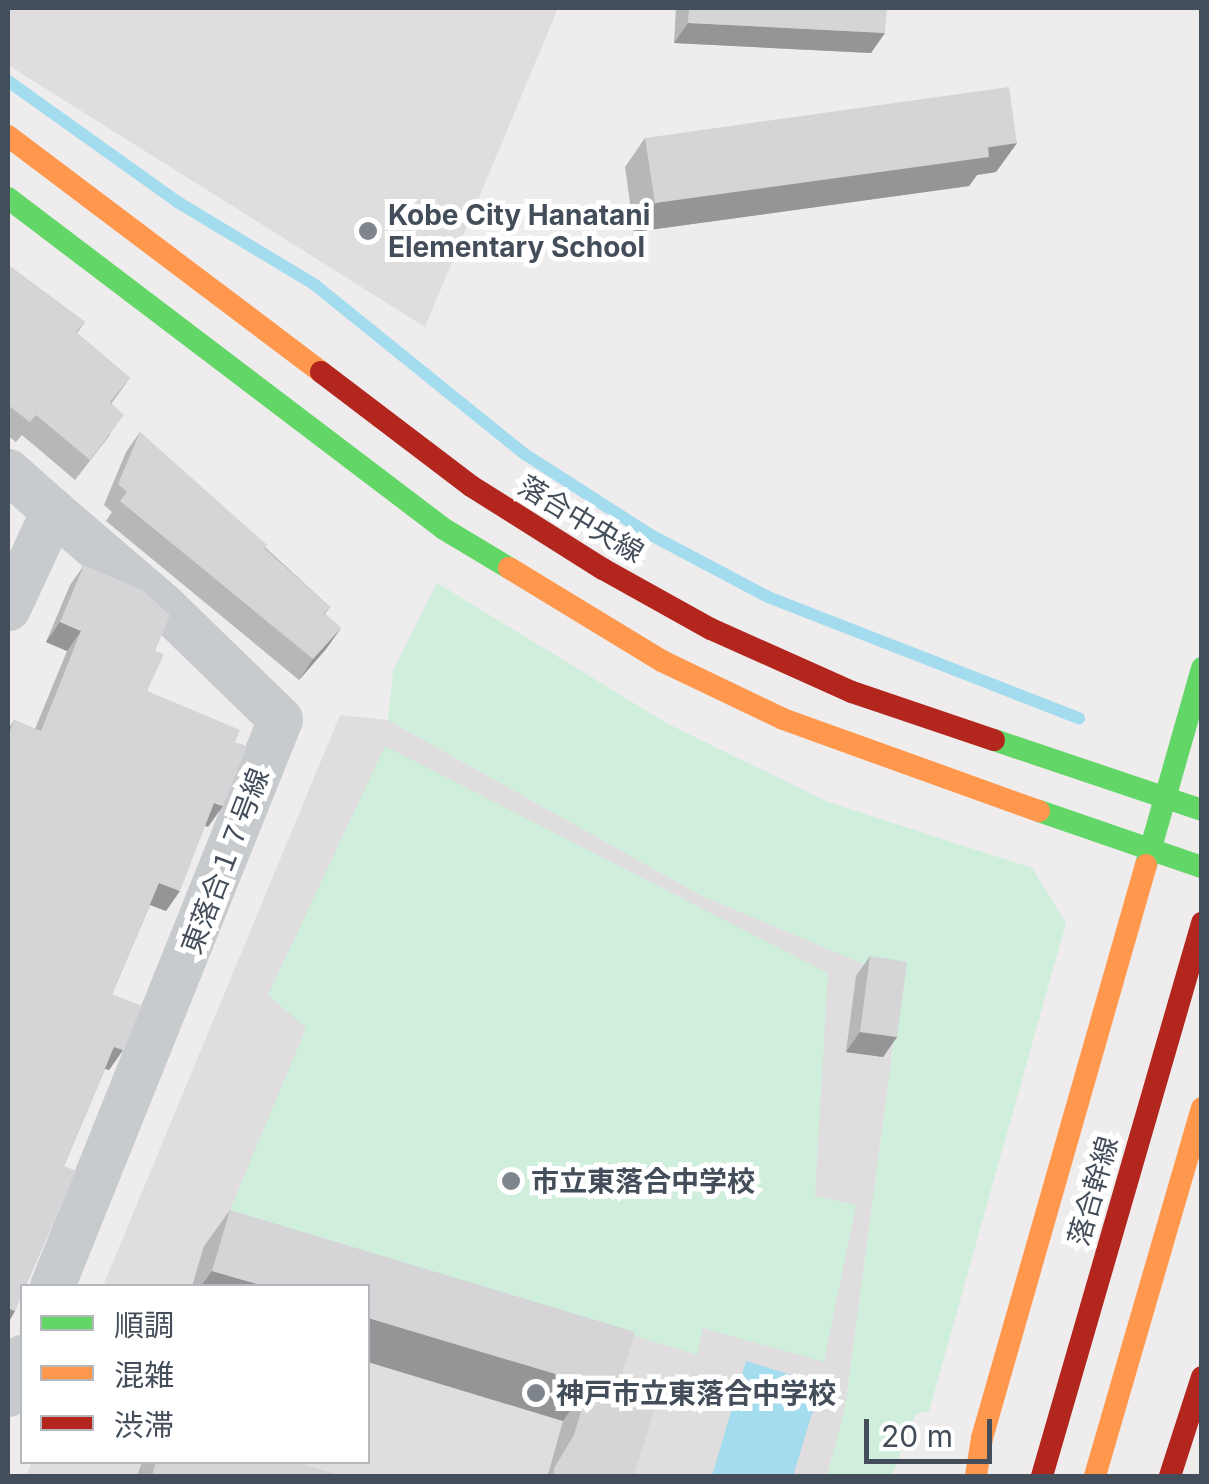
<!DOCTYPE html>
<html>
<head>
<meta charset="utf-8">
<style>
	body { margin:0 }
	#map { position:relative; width:1209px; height:1484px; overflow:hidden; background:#eeecec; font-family:Inter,"Noto Sans JP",sans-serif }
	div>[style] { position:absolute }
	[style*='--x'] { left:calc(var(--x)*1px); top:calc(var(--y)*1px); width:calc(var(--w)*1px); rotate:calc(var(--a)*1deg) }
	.education>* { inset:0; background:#dfddde }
	.green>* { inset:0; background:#cfeedc }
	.water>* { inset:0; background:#a2dcee }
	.stream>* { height:12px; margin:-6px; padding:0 6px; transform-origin:6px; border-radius:6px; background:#a2dcee }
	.street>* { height:45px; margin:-22.5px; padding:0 22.5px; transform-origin:22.5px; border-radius:22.5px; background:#c8cbcd }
	.fast>* { height:22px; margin:-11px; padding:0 11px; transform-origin:11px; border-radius:11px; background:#63d668 }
	.slow>* { height:22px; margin:-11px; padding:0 11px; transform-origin:11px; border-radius:11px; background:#ff974d }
	.jam>* { height:22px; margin:-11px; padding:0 11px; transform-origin:11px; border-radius:11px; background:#b3261e }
	.wall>* { inset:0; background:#b7b6b9 }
	.shaded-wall>* { inset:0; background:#959496 }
	.building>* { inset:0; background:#d5d4d7 }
	.dots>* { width:28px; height:28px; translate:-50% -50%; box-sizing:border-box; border:5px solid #fff; border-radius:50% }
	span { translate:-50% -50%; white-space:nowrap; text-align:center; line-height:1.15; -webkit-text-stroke:10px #fff; paint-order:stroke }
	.poi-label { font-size:28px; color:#434e5a; font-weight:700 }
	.left { translate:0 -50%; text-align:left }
	.street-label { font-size:28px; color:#434e5a }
	.frame { position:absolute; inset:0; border:10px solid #434e5a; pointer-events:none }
	.legend { position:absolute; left:20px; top:1284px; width:350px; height:180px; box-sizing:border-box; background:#fff; border:2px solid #b4b8bd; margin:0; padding:12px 18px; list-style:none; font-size:30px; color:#434e5a }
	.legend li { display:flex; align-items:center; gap:20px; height:50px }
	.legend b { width:50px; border:2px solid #b4b8bd }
	.scale { position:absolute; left:864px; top:1419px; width:128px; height:45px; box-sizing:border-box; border:5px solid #434e5a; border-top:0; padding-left:12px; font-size:30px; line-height:35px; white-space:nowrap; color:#434e5a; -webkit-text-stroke:8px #fff; paint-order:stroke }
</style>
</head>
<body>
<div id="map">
	<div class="education">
		<div style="clip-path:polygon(8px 8px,558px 8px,425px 327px,8px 65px)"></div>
		<div style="clip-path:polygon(340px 715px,388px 720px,702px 896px,902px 980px,845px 1408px,827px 1476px,26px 1476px,32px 1462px,368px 1462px,368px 1286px,103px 1286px)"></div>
	</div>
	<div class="green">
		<div style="clip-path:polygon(437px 583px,668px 724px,828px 802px,1032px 868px,1066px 923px,929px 1411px,916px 1414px,892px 1476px,827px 1476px,845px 1408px,902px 980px,702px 896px,388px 720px,393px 671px)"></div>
		<div style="clip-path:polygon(385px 746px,828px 973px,815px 1196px,856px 1205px,824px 1362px,703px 1328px,697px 1355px,229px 1212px,306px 1028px,268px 995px)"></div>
	</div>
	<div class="water">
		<div style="clip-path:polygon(746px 1361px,821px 1384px,793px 1476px,712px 1476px)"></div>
	</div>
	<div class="stream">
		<div style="--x:8;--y:81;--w:206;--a:35.5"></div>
		<div style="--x:176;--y:201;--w:162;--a:31.1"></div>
		<div style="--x:315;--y:285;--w:267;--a:38.9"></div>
		<div style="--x:523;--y:453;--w:150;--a:32.7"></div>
		<div style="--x:649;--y:534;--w:135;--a:27.9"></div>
		<div style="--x:768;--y:597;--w:334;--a:21.3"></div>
	</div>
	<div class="street">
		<div style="--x:8;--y:471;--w:60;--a:41.6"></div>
		<div style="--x:53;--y:511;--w:107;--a:114.9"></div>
		<div style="--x:52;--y:1286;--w:611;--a:-68.09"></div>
		<div style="--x:280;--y:719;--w:161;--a:-135.8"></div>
		<div style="--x:165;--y:607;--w:148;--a:-139.4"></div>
		<div style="--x:8;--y:1394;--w:40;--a:-69"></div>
	</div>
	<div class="fast">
		<div style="--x:8;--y:198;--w:547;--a:37.2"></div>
		<div style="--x:444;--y:529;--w:76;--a:31"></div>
		<div style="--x:994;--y:740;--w:219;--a:18.6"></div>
		<div style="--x:1039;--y:811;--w:172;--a:19"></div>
		<div style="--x:1146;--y:865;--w:205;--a:-74.1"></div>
	</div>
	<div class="slow">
		<div style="--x:8;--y:136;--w:392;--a:37"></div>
		<div style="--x:509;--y:568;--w:179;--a:31.3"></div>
		<div style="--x:662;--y:661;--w:134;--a:25.6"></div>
		<div style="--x:783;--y:719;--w:272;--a:19.8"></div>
		<div style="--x:976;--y:1476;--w:38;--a:-81"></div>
		<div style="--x:982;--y:1438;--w:596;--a:-74.03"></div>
		<div style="--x:1095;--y:1476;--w:383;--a:-73.8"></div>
	</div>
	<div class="jam">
		<div style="--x:321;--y:372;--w:188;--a:37.2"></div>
		<div style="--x:471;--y:486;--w:156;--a:32.2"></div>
		<div style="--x:603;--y:569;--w:124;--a:29.1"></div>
		<div style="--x:711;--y:629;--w:154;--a:24.1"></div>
		<div style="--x:852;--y:692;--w:150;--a:18.7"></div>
		<div style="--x:1042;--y:1476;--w:576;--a:-73.86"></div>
		<div style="--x:1170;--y:1476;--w:104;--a:-72.1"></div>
	</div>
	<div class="wall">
		<div style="clip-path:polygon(676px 8px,887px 8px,871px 53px,674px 43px)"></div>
		<div style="clip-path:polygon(645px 138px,1017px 143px,996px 172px,977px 175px,969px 186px,634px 232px,625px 167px)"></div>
		<div style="clip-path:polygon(8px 265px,85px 322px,77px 333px,130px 378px,111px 404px,110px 435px,75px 480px,22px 435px,16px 442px,8px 436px)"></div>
		<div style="clip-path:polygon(140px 432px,330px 607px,325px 614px,341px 628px,326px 649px,299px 680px,106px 521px,112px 512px,104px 505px,126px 452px)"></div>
		<div style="clip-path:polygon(84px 565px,155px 651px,147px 691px,235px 742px,208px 827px,205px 825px,166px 911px,150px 905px,112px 994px,123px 1050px,109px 1070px,105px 1069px,64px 1166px,15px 1311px,8px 1323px,8px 730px,14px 720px,35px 729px,67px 651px,46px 642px,70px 585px)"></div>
		<div style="clip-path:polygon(870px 956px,897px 1037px,883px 1057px,846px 1052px,856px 976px)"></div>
		<div style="clip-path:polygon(230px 1210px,620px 1381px,634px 1476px,546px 1476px,549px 1471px,563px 1421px,368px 1362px,368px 1286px,192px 1286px,204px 1246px)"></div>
		<div style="clip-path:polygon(142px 1462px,292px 1462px,341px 1476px,137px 1476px)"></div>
	</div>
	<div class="shaded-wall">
		<div style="clip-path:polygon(688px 23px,885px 33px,871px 53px,674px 43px)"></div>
		<div style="clip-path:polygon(1017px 143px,996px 172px,977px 175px,969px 186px,634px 232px,655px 203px)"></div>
		<div style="clip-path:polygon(60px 622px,81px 631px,67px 651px,46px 642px)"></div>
		<div style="clip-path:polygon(341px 628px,326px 649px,299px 680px,313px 659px)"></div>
		<div style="clip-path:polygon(214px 803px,223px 806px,208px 827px,200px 823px)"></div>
		<div style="clip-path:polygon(159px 883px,180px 891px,166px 911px,145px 903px)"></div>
		<div style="clip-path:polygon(860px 1032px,897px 1037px,883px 1057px,846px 1052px)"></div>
		<div style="clip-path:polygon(114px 1047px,123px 1050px,109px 1070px,100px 1067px)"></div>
		<div style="clip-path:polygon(212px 1271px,264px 1286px,201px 1286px)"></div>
		<div style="clip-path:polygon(8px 1308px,15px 1311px,8px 1323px)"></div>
		<div style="clip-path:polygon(368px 1318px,589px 1384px,563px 1421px,368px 1362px)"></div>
	</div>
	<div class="building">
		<div style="clip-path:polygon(689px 8px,887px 8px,885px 33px,688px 23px)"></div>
		<div style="clip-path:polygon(1009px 87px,1017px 143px,988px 147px,989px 157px,655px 203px,645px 138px)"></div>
		<div style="clip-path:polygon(8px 265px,85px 322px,76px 332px,130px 378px,110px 402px,124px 415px,90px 460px,36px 415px,30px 422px,8px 405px)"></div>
		<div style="clip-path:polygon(140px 432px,267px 545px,264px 548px,330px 607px,324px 613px,341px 628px,313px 659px,120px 501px,127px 492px,118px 484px)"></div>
		<div style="clip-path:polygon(84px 565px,142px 590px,170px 615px,155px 651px,164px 654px,147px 691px,240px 730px,235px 742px,247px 746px,223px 806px,214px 803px,180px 891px,159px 883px,112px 994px,142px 1006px,123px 1050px,114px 1047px,64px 1166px,76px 1171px,26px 1286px,22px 1286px,22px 1295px,15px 1311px,8px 1308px,8px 737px,14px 720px,41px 731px,81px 631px,60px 622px)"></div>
		<div style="clip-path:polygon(870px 956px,907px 962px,897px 1037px,860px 1032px)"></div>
		<div style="clip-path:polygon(230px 1210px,635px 1332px,620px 1381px,659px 1393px,634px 1476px,554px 1476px,554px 1468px,574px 1435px,589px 1384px,368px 1318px,368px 1286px,264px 1286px,212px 1271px)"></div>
		<div style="clip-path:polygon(156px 1462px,292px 1462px,342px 1476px,152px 1476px)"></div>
	</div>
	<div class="dots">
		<div style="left:368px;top:231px;background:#7f858d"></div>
		<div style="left:511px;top:1181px;background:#7f858d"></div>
		<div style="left:536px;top:1393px;background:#7f858d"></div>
	</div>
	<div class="poi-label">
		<span class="left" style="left:388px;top:231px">Kobe City Hanatani<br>Elementary School</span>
		<span class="left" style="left:531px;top:1181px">市立東落合中学校</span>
		<span class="left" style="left:556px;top:1393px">神戸市立東落合中学校</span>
	</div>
	<div class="street-label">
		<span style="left:581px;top:519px;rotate:31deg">落合中央線</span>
		<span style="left:225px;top:861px;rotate:-69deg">東落合１７号線</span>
		<span style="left:1093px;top:1191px;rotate:-74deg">落合幹線</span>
	</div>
	<div class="frame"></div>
	<ul class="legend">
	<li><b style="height:12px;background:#63d668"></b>順調</li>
	<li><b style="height:12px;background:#ff974d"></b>混雑</li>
	<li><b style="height:12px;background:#b3261e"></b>渋滞</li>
	</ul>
	<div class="scale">20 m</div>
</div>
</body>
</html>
